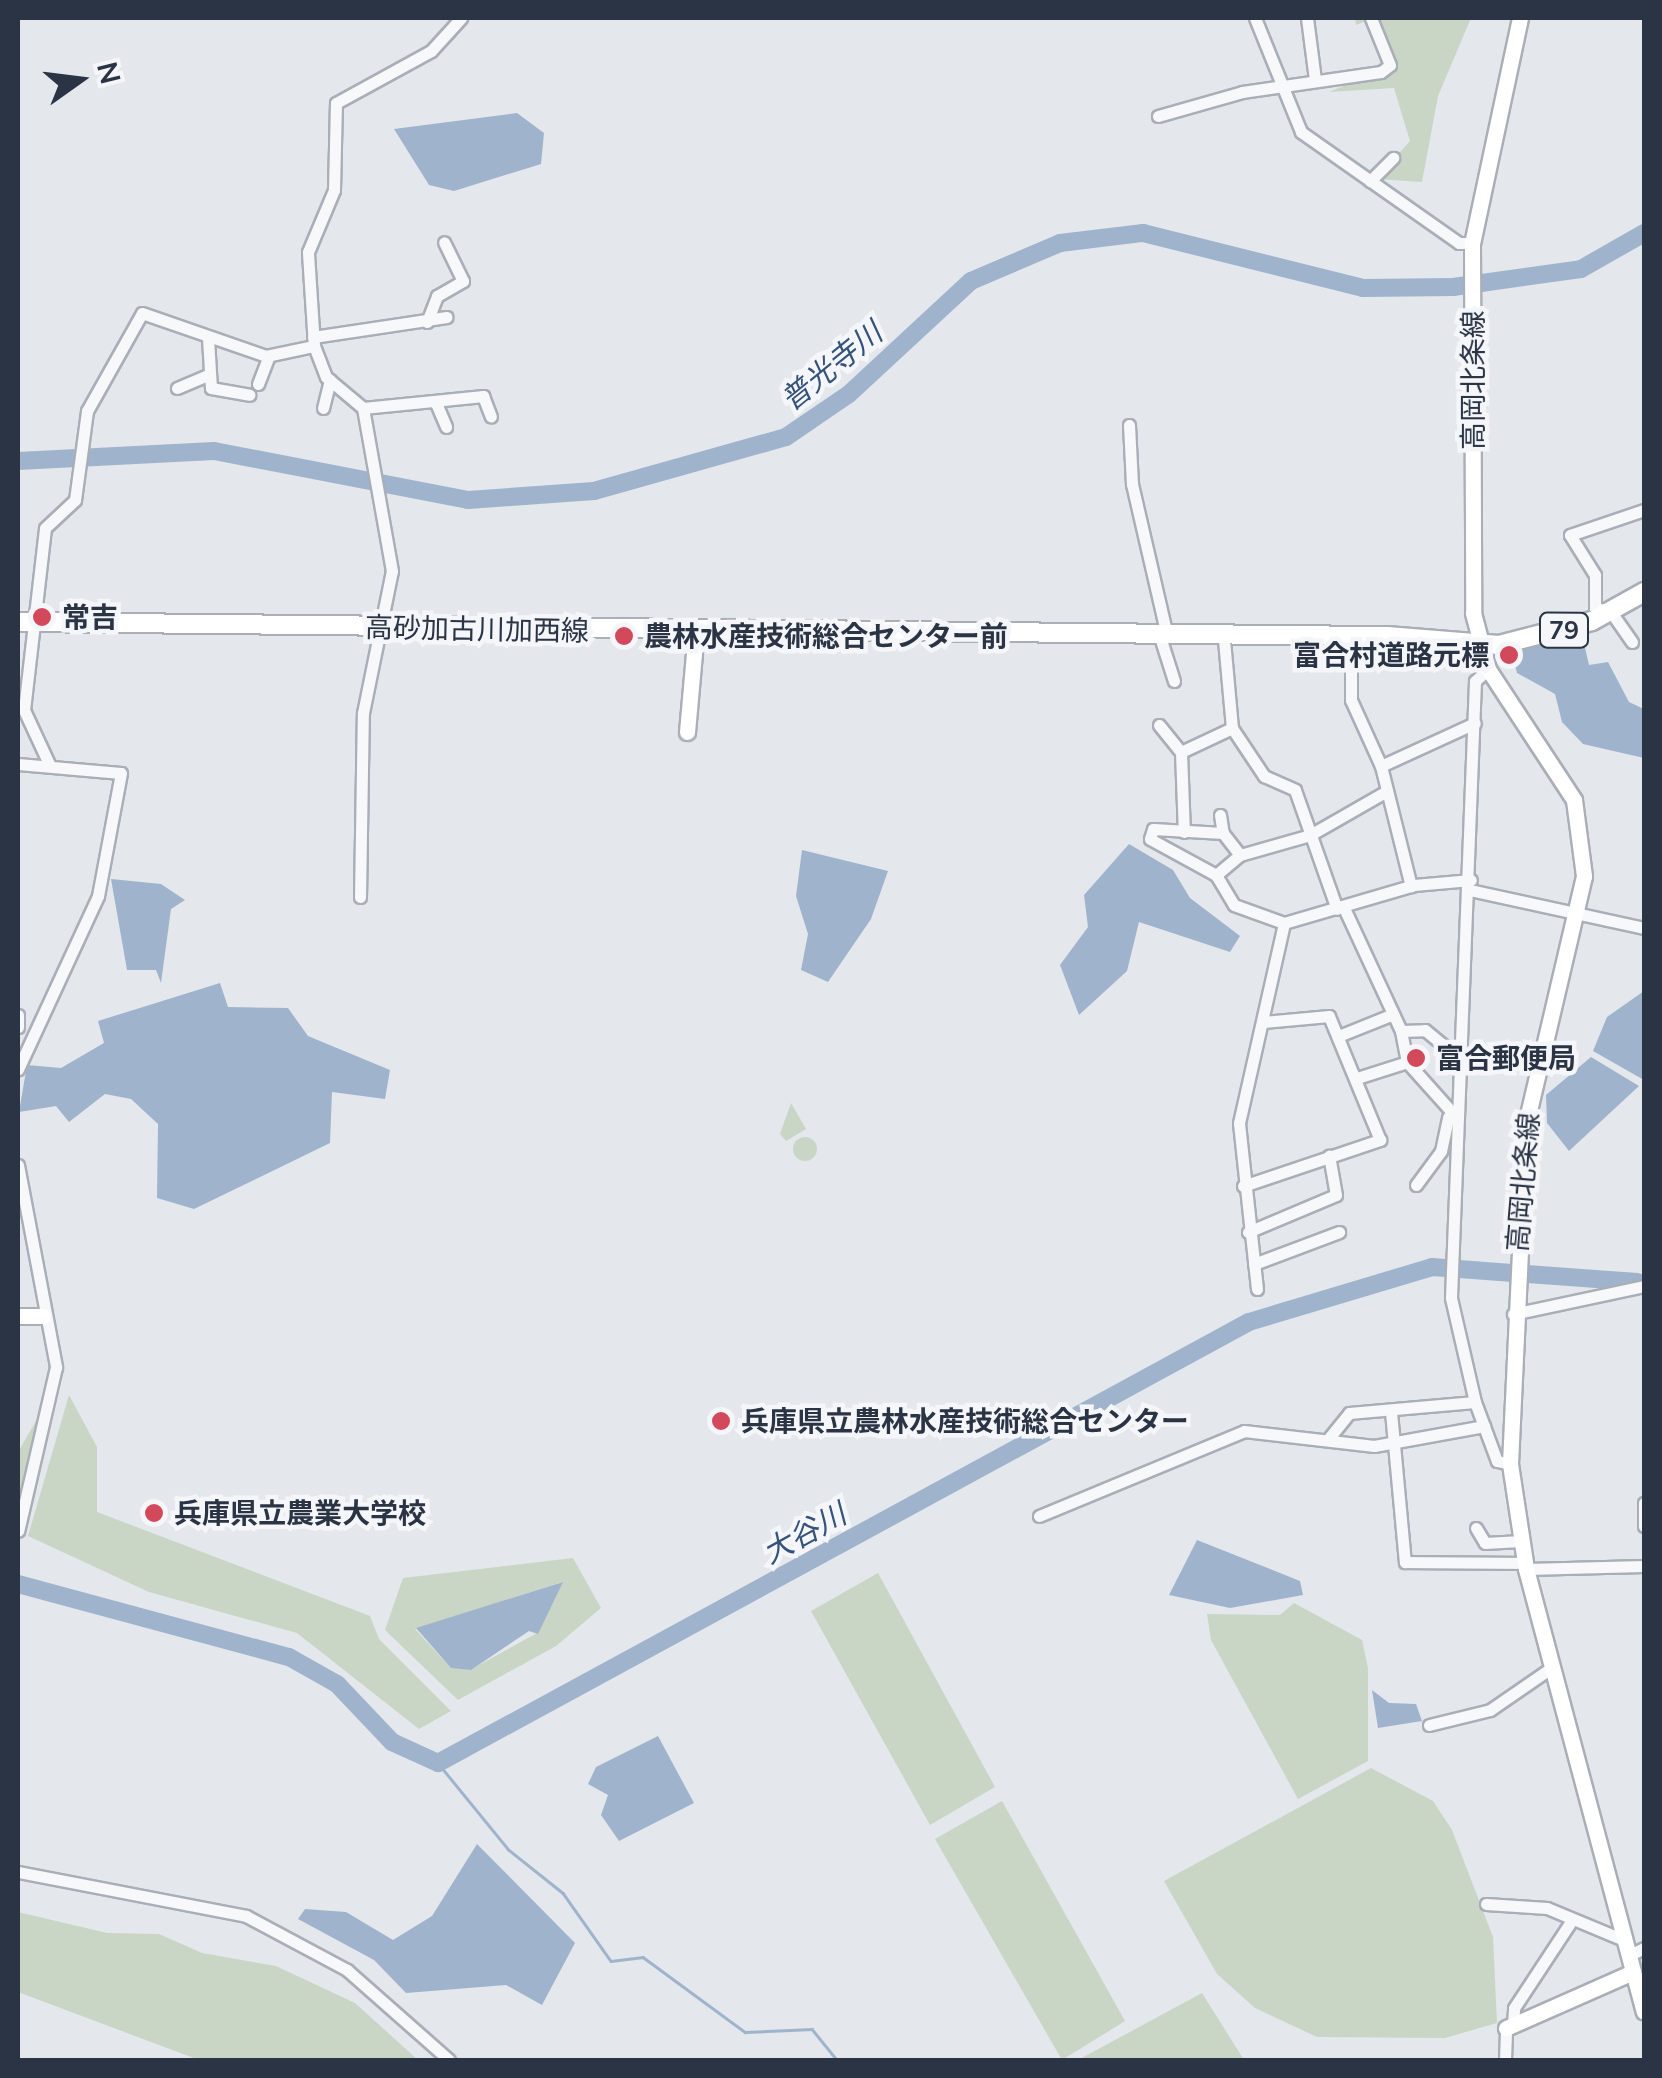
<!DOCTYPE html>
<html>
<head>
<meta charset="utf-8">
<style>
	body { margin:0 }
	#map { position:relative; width:1662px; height:2078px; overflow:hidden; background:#e4e7ec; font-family:Mulish,"Noto Sans JP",sans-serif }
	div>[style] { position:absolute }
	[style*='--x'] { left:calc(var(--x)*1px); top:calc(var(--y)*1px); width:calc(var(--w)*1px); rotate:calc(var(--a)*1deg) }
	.green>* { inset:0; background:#c9d6c5 }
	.round { border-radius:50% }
	.water>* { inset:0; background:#9fb4cc }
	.stream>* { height:2.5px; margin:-1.25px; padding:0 1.25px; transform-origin:1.25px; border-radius:1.25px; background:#9fb4cc }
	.river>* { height:18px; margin:-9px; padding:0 9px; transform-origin:9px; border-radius:9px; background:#9fb4cc }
	.roads { filter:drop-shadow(2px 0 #a9aeb7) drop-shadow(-2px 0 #a9aeb7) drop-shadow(0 2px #a9aeb7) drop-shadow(0 -2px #a9aeb7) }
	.street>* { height:11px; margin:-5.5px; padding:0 5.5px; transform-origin:5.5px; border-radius:5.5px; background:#f7f8fa }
	.secondary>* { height:15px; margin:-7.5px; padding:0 7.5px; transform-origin:7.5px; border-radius:7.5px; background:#fff }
	.primary>* { height:18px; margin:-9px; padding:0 9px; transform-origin:9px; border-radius:9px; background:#fff }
	.dots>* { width:28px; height:28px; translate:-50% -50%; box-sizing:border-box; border:5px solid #f4f6f9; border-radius:50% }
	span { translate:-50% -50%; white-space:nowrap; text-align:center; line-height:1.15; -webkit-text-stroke:9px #f4f6f9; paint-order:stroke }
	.shield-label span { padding:2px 8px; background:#f4f6f9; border:2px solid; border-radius:8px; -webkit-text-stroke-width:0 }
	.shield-label { font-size:25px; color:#2b3445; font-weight:700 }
	.street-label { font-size:28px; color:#2b3445 }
	.poi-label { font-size:28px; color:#2b3445; font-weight:700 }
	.left { translate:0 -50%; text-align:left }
	.right { translate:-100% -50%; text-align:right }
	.water-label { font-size:30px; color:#34527a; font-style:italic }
	.frame { position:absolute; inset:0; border:20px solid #2b3445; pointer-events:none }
	.north { position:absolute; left:30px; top:30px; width:100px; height:100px; -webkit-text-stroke:8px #f4f6f9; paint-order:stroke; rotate:76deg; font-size:28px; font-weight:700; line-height:40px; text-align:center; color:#2b3445 }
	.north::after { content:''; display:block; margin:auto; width:35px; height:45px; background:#2b3445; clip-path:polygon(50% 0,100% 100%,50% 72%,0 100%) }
</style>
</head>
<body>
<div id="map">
	<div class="green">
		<div style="clip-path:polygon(1355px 18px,1471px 18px,1438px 96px,1422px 182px,1376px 179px,1410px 141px,1394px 88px,1329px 92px,1392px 66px,1373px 18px,1356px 25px)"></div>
		<div style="clip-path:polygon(791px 1103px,806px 1129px,786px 1141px,780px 1134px)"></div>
		<div class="round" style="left:793px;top:1137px;width:24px;height:24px"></div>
		<div style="clip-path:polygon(69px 1395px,97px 1447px,97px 1512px,370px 1616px,379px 1639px,451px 1711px,419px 1729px,297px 1633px,149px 1592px,28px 1536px)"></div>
		<div style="clip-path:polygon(40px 1414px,18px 1502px,18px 1452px)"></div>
		<div style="clip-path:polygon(evenodd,573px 1558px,601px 1608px,556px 1646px,458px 1700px,385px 1630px,403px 1578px,573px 1558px,562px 1582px,537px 1633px,470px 1670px,450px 1667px,415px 1629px,562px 1582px)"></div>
		<div style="clip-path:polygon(878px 1573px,995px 1787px,930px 1825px,811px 1611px)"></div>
		<div style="clip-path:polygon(1294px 1603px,1362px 1640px,1368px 1668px,1368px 1761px,1298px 1799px,1211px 1640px,1207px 1614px,1280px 1615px)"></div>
		<div style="clip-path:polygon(1371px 1768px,1433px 1801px,1452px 1830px,1493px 1937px,1497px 2023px,1445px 2038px,1317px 2037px,1255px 2008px,1217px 1974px,1164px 1881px)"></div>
		<div style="clip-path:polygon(1002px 1801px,1125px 2021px,1062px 2060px,935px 1839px)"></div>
		<div style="clip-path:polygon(18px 1912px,107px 1933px,159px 1934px,202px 1953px,276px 1966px,355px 2003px,418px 2060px,199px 2060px,18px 1992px)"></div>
		<div style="clip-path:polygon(1202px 1993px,1244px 2060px,1078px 2060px)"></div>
	</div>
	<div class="water">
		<div style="clip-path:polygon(517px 113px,544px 133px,541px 164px,454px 191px,429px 185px,394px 129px)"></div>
		<div style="clip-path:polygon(1582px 635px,1589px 665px,1608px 662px,1629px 702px,1644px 709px,1644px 758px,1583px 744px,1562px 722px,1555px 694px,1517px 673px,1512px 653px)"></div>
		<div style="clip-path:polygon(1129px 844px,1173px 870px,1190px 898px,1240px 936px,1230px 952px,1139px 922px,1127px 971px,1079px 1015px,1060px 965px,1088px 927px,1084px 895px)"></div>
		<div style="clip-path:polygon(802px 850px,888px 871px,871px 919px,828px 982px,801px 970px,808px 934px,796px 896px)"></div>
		<div style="clip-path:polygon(111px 879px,161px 884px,185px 900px,171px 909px,161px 983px,156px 970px,127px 970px)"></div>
		<div style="clip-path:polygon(220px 983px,228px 1007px,288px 1008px,308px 1036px,390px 1070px,385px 1099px,332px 1092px,330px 1143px,194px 1209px,157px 1198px,158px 1124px,131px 1099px,105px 1094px,69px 1122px,56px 1106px,19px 1112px,27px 1065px,61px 1068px,104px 1043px,98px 1021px)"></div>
		<div style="clip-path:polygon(1644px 991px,1644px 1080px,1593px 1051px,1607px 1017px)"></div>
		<div style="clip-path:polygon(1591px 1057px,1639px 1086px,1569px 1151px,1547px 1123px,1546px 1095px)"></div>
		<div style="clip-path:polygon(1197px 1540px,1300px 1581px,1303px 1595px,1230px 1608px,1169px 1595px)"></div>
		<div style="clip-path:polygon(563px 1582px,538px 1634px,529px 1631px,471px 1670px,451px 1668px,416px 1628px)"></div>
		<div style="clip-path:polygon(1372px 1690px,1389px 1703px,1416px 1704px,1422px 1721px,1378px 1728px)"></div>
		<div style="clip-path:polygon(658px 1736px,694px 1803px,619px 1841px,601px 1815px,608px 1795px,588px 1784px,596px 1767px)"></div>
		<div style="clip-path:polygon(477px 1844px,575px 1943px,542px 2005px,506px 1985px,406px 1993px,374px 1960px,298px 1919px,305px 1909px,346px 1912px,393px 1940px,432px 1916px)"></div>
	</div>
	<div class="stream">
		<div style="--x:438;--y:1763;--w:112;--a:50.8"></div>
		<div style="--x:509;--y:1850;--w:69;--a:38.5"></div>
		<div style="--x:563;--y:1893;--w:83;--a:54.8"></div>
		<div style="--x:611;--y:1961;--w:32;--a:-7"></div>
		<div style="--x:643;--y:1957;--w:127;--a:36.3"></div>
		<div style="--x:745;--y:2032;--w:67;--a:-2.6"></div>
		<div style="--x:812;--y:2029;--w:40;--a:51"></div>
	</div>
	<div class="river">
		<div style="--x:18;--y:461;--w:196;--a:-2.9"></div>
		<div style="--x:214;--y:451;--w:259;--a:10.9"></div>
		<div style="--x:468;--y:500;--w:126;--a:-4.1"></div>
		<div style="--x:594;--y:491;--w:199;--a:-15.7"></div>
		<div style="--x:786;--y:437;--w:76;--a:-34.3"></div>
		<div style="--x:849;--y:394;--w:166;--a:-42.8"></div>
		<div style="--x:971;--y:281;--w:97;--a:-23.1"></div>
		<div style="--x:1060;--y:243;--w:84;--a:-6.9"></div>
		<div style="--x:1143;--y:233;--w:227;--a:14"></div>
		<div style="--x:1363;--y:288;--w:90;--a:-0.6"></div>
		<div style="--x:1453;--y:287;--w:129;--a:-8"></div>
		<div style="--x:1581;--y:269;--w:73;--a:-29.7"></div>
		<div style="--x:18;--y:1584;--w:281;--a:15.1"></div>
		<div style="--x:289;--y:1657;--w:55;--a:29.4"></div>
		<div style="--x:337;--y:1684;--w:80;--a:46.5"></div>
		<div style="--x:392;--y:1742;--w:51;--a:24.5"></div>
		<div style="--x:438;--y:1763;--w:923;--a:-28.54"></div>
		<div style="--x:1249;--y:1322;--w:191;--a:-16.7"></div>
		<div style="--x:1432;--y:1267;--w:206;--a:4.2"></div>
	</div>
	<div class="roads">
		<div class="street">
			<div style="--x:1255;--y:18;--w:123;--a:68"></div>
			<div style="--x:1301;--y:132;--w:193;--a:35.1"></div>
			<div style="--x:1459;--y:243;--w:13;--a:0"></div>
			<div style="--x:1307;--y:18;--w:63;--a:82.6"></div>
			<div style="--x:1158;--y:116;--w:87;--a:-15.9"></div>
			<div style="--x:1242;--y:92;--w:140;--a:-8.2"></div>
			<div style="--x:1381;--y:72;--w:11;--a:-38"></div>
			<div style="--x:1390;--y:65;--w:51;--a:-112"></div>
			<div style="--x:1370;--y:181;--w:33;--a:-45"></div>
			<div style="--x:427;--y:322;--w:28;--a:-69"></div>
			<div style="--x:437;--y:296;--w:30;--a:-30"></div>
			<div style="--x:463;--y:281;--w:43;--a:-116"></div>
			<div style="--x:313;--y:337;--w:135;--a:-8.5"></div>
			<div style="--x:208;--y:338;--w:50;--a:86.6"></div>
			<div style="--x:211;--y:388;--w:39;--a:10"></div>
			<div style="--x:258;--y:384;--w:30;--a:-69"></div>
			<div style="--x:177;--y:388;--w:34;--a:-23"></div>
			<div style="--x:436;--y:403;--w:26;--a:67"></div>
			<div style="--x:323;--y:408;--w:29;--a:-76"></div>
			<div style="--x:363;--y:408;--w:121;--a:-5.7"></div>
			<div style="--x:483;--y:396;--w:22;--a:69"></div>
			<div style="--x:1129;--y:425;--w:59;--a:87.1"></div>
			<div style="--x:1132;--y:484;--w:156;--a:77"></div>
			<div style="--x:1351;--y:636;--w:64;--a:90"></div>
			<div style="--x:1351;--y:700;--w:72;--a:65.6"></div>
			<div style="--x:1381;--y:766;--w:124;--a:76"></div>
			<div style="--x:1161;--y:640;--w:43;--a:72.4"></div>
			<div style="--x:1224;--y:640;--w:88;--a:84.8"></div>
			<div style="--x:1232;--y:728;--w:58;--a:56.3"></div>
			<div style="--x:1264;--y:776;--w:34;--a:24"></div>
			<div style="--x:1295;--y:790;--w:126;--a:70.6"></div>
			<div style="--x:1632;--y:642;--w:38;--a:-125"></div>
			<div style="--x:1610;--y:611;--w:15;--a:-169"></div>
			<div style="--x:1595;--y:608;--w:33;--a:-90"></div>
			<div style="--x:1595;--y:575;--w:47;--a:-122"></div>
			<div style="--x:1570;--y:535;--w:78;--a:-18.7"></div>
			<div style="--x:1488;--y:669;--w:18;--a:137"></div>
			<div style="--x:1475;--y:681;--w:617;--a:92.23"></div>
			<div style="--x:1451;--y:1298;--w:107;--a:77"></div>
			<div style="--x:1475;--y:1402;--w:63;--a:69.6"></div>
			<div style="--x:1497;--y:1461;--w:13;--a:13"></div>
			<div style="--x:1159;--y:725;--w:35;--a:51"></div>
			<div style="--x:1181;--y:752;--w:80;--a:87.9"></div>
			<div style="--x:1181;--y:752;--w:56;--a:-25.2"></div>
			<div style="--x:18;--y:764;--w:103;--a:5"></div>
			<div style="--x:121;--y:773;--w:125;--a:100.6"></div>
			<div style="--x:98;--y:896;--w:191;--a:114.8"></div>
			<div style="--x:50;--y:766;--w:62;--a:-114.9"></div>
			<div style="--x:24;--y:710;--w:183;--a:-83.4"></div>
			<div style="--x:45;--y:528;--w:41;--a:-43"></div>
			<div style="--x:75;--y:500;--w:90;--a:-82.3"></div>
			<div style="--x:87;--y:411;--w:112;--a:-60.7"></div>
			<div style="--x:142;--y:313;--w:131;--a:19.1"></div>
			<div style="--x:266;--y:356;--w:49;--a:-11.8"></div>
			<div style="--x:1381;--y:766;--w:103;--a:-24.6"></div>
			<div style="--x:1220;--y:815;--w:18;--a:81"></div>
			<div style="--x:1240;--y:855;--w:28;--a:-128"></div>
			<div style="--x:1223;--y:833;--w:70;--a:-176.7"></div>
			<div style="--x:1153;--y:829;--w:10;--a:107"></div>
			<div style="--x:1150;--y:839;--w:75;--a:28.6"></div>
			<div style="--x:1216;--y:875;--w:35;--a:59"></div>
			<div style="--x:1234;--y:905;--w:53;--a:19.8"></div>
			<div style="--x:1284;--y:923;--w:135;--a:-16.3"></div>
			<div style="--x:1414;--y:885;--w:57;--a:-5"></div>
			<div style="--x:1216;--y:875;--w:31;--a:-40"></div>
			<div style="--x:1240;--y:855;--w:73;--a:-15.9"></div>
			<div style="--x:1310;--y:835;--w:86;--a:-29.8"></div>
			<div style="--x:1470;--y:890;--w:178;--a:12.3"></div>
			<div style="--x:360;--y:897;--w:184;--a:-89.1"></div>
			<div style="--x:363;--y:713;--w:145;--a:-78.5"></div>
			<div style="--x:392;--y:571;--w:166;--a:-100.1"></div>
			<div style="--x:363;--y:408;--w:48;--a:-140"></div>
			<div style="--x:326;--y:377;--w:33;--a:-111"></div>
			<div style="--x:314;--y:346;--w:94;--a:-93.7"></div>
			<div style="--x:308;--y:252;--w:67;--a:-67.2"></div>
			<div style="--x:334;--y:190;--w:87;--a:-88.7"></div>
			<div style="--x:336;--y:103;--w:108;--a:-28.7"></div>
			<div style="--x:431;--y:51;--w:45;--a:-47.7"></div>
			<div style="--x:1344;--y:908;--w:136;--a:65.1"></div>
			<div style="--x:1401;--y:1031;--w:24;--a:-2"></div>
			<div style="--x:1425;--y:1030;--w:45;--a:39.6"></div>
			<div style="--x:18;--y:1015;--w:12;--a:90"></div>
			<div style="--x:1401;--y:1031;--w:32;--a:79"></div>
			<div style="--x:1407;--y:1062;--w:75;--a:48.2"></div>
			<div style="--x:1341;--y:1035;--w:54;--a:-21.8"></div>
			<div style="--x:1357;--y:1078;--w:52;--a:-17.7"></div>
			<div style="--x:18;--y:1165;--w:206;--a:79.3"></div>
			<div style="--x:56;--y:1367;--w:168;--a:103"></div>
			<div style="--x:1416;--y:1185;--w:42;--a:-53.7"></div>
			<div style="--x:1441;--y:1151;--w:35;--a:-78"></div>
			<div style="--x:1243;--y:1186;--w:145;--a:-18.6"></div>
			<div style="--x:1380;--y:1140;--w:134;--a:-112.4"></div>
			<div style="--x:1329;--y:1016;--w:66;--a:174.8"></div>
			<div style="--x:1248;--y:1232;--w:95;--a:-22.8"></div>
			<div style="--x:1336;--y:1195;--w:40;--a:-100"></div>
			<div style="--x:1254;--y:1264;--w:91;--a:-20.6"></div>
			<div style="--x:1257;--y:1289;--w:167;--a:-96.2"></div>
			<div style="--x:1239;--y:1123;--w:205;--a:-77.3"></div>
			<div style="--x:1513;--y:1314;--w:134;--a:-12.1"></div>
			<div style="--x:1391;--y:1412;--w:151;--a:84.7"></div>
			<div style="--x:1405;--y:1562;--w:120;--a:0.5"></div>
			<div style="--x:1329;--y:1438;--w:32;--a:-51"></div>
			<div style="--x:1349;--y:1413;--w:126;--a:-5"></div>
			<div style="--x:1644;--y:1503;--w:23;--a:90"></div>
			<div style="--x:1039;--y:1516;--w:222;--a:-22.5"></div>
			<div style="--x:1244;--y:1431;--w:131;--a:6.6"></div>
			<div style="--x:1374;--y:1446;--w:112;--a:-10.3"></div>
			<div style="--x:1476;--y:1528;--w:17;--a:59"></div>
			<div style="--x:1485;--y:1543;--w:36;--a:-3"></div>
			<div style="--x:1526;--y:1569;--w:118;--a:-1.5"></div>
			<div style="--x:1429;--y:1725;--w:63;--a:-13.8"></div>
			<div style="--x:1490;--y:1710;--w:74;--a:-34.5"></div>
			<div style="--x:18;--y:1872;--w:232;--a:10.9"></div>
			<div style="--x:246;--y:1916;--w:115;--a:28.1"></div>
			<div style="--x:347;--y:1970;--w:136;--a:41.4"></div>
			<div style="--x:1486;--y:1904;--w:61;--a:3.8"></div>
			<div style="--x:1547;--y:1908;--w:83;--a:22.6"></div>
			<div style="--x:1628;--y:1956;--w:18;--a:-27"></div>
			<div style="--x:1513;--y:2024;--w:16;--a:-86"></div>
			<div style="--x:1514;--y:2008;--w:105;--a:-56.6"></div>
			<div style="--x:1505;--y:2060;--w:32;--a:-88"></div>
		</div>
		<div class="secondary">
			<div style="--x:1520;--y:18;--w:230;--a:102"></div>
			<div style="--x:1472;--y:243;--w:370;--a:89.8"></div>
			<div style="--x:1473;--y:613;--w:58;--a:75"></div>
			<div style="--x:1488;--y:669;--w:157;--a:56.7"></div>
			<div style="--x:1574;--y:800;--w:77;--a:82.5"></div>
			<div style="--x:1584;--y:876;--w:255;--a:103.2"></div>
			<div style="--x:1526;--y:1124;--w:340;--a:92.7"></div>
			<div style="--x:1510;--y:1464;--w:106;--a:81.3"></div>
			<div style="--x:1526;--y:1569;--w:458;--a:75.1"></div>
			<div style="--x:687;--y:732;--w:100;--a:-84.9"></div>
			<div style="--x:18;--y:1316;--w:25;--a:0"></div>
			<div style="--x:1506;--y:2028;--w:139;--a:-23.8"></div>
		</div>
		<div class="primary">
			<div style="--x:18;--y:622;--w:1369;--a:0.59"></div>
			<div style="--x:1387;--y:636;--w:112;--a:4.6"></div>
			<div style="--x:1499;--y:645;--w:96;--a:-14.5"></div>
			<div style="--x:1592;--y:621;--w:60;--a:-29.1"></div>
		</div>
	</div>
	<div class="dots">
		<div style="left:42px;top:617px;background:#d1495b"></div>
		<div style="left:624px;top:636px;background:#d1495b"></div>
		<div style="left:1509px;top:655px;background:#d1495b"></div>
		<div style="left:1416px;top:1058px;background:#d1495b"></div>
		<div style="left:721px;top:1421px;background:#d1495b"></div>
		<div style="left:154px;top:1513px;background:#d1495b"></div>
	</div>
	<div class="shield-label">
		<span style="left:1564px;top:630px">79</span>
	</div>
	<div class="street-label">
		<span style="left:1473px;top:380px;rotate:-90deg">高岡北条線</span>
		<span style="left:477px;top:629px;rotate:1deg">高砂加古川加西線</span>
		<span style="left:1523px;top:1182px;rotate:-85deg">高岡北条線</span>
	</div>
	<div class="poi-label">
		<span class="left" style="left:62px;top:617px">常吉</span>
		<span class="left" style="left:644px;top:636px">農林水産技術総合センター前</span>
		<span class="right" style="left:1489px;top:655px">富合村道路元標</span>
		<span class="left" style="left:1436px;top:1058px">富合郵便局</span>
		<span class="left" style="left:741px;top:1421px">兵庫県立農林水産技術総合センター</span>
		<span class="left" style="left:174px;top:1513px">兵庫県立農業大学校</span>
	</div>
	<div class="water-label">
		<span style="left:831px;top:366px;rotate:-39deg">普光寺川</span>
		<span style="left:804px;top:1533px;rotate:-29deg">大谷川</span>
	</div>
	<div class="frame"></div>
	<div class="north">N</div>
</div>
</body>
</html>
